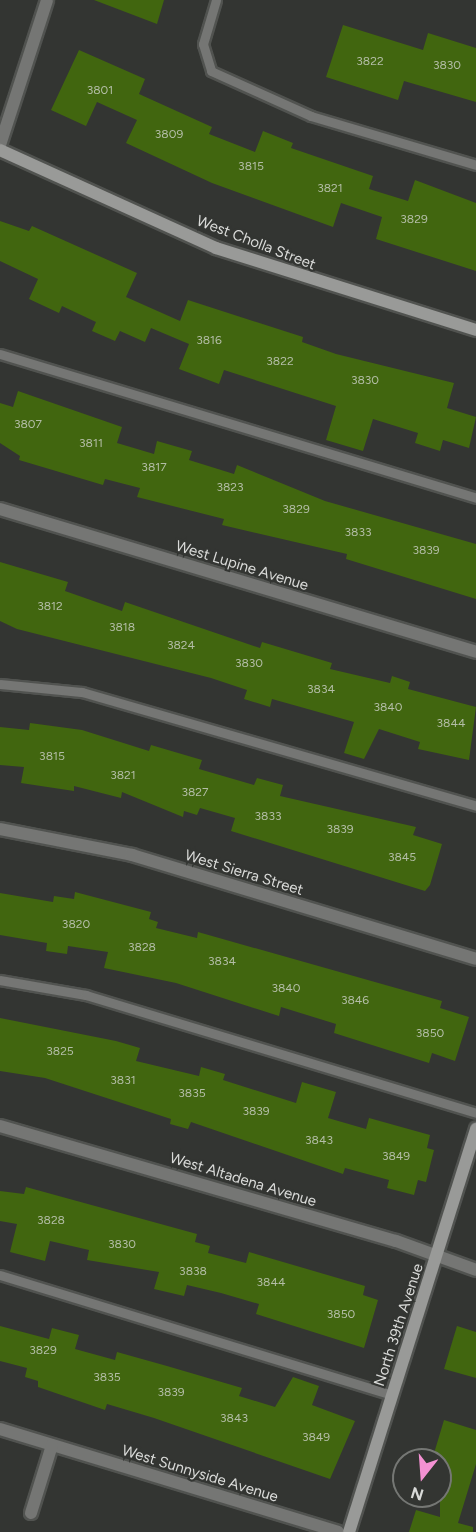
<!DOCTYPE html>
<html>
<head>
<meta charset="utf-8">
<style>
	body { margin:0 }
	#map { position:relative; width:476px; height:1532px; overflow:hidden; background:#333532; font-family:Figtree,sans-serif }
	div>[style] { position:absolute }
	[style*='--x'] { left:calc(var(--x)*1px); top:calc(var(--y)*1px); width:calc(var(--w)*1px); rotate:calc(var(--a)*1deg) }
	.building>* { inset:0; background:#41660f }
	.roads { filter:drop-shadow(2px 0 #515350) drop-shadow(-2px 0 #515350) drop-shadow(0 2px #515350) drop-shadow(0 -2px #515350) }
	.lane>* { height:9px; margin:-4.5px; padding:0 4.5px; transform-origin:4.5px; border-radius:4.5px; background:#757674 }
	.street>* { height:12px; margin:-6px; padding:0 6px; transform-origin:6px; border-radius:6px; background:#757674 }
	.secondary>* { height:12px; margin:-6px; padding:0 6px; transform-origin:6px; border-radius:6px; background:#999a98 }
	span { translate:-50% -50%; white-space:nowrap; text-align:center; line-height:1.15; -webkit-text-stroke:4.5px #333532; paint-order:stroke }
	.number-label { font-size:12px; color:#b3bda6 }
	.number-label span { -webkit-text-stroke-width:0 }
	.street-label { font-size:15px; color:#d9dad8 }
	.north { position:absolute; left:392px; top:1448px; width:60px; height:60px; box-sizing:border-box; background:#333532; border:2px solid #757774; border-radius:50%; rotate:197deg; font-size:16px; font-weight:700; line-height:24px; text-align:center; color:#d9dad8 }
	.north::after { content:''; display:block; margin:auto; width:21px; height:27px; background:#f491d3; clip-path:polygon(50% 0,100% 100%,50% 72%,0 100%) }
</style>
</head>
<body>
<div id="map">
	<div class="building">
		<div style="clip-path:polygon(94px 0,164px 0,157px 24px)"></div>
		<div style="clip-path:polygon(343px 25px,423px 50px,428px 33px,476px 48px,476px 102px,404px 81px,398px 100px,326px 77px)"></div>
		<div style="clip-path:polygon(79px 50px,145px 79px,139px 94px,212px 127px,209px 134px,255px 152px,263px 131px,293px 143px,291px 148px,373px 176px,369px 189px,408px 201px,415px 180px,476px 203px,476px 271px,376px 239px,382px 217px,341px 203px,333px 227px,212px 183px,126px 143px,137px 120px,97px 102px,86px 126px,51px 110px)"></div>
		<div style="clip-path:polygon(0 221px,29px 231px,32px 226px,137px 273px,126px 297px,180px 321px,188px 300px,303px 337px,302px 342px,336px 354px,454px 383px,447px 408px,476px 417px,469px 448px,443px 440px,440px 451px,415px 443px,418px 433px,373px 419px,363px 451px,326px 440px,336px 406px,224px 370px,219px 384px,179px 369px,189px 344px,151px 328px,145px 342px,120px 331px,115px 341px,92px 331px,96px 322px,62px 306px,59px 313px,29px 299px,38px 279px,0 261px)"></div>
		<div style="clip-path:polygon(18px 391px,122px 427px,117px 443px,154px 454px,157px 441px,192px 451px,189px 460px,234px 474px,237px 465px,325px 501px,476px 544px,476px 599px,346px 559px,347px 554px,222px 525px,224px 519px,137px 497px,140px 488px,105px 479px,103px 485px,19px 460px,20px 456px,0 443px,0 403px,13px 407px)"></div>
		<div style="clip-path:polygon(0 562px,68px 582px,65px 591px,122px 611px,125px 602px,260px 648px,262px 642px,332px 663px,330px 669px,390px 683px,392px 676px,410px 682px,408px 689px,476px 707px,469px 760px,418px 749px,420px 742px,379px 729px,364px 759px,344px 753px,354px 722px,272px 699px,270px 707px,244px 699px,247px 690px,211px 678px,17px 629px,0 621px)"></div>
		<div style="clip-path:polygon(30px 723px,82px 730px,149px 751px,151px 745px,202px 760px,199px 769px,254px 785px,257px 778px,283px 785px,280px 796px,416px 827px,413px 835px,442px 844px,430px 885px,425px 891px,231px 831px,235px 818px,200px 808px,197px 815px,184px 811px,183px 817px,122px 792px,121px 798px,74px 786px,74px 791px,21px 783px,24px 767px,0 765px,0 727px,29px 730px)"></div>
		<div style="clip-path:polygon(75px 892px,151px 912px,149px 919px,158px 922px,156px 928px,197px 938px,198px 932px,442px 1001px,440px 1008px,469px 1017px,455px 1061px,432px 1053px,429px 1063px,334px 1033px,336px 1024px,281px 1007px,279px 1016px,176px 983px,104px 968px,108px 952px,68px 946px,67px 954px,46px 951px,47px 943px,0 935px,0 893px,53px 902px,54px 896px,74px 899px)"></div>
		<div style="clip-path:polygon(0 1018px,116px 1041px,140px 1048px,136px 1061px,199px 1076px,201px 1067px,225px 1074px,223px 1080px,296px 1103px,302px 1082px,336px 1092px,328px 1118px,366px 1129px,369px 1118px,430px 1135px,427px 1148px,434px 1150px,426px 1182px,418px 1180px,414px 1195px,387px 1188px,389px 1180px,345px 1168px,343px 1174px,191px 1122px,188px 1129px,170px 1124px,171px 1119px,45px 1078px,0 1071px)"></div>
		<div style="clip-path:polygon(26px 1187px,197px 1234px,195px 1242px,210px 1246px,208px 1253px,246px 1263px,249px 1252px,365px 1286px,363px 1295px,378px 1300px,364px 1348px,256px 1314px,259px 1304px,221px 1293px,187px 1285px,184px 1296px,154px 1289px,159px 1272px,87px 1260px,89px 1250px,50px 1241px,45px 1261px,10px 1252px,17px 1224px,0 1221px,0 1191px,24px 1194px)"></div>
		<div style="clip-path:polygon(0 1326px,49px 1339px,52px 1328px,79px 1335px,75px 1349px,115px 1360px,117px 1352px,167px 1366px,242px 1388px,239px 1396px,275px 1407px,293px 1377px,319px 1386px,312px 1405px,355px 1421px,330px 1479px,154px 1418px,107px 1404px,105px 1410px,38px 1387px,38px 1381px,25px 1377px,27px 1368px,0 1361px)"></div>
		<div style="clip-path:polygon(457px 1326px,476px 1332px,476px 1378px,444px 1369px)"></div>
		<div style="clip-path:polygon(444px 1420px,476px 1430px,476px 1464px,458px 1523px,473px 1527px,473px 1532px,409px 1532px,416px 1510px,440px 1517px,440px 1460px,432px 1460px)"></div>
	</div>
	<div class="roads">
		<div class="lane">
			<div style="--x:216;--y:0;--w:46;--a:106.5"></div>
			<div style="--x:203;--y:44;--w:28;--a:73"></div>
			<div style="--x:211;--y:71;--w:110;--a:24.2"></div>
			<div style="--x:311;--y:116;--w:172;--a:16.5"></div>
			<div style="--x:0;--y:354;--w:497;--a:16.8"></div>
			<div style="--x:0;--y:684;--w:82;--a:5.6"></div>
			<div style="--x:82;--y:692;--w:410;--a:16.1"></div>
			<div style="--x:0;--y:980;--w:87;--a:9.9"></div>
			<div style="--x:86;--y:995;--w:407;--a:16.8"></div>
			<div style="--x:0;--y:1275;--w:410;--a:17"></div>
		</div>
		<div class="street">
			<div style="--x:0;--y:145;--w:152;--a:-72"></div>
			<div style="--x:0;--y:509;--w:497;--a:16.7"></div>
			<div style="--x:0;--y:829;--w:135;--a:11.1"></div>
			<div style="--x:132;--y:855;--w:359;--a:16.8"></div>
			<div style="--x:0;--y:1126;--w:412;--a:16.2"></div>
			<div style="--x:396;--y:1241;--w:85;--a:19.9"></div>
			<div style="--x:0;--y:1429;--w:353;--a:16.9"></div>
			<div style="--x:31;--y:1513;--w:71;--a:-72.8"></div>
		</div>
		<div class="secondary">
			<div style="--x:0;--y:150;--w:237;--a:24.4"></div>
			<div style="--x:216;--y:248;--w:273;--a:17.5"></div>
			<div style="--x:349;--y:1532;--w:423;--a:-72.5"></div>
		</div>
	</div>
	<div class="number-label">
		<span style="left:370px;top:62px">3822</span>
		<span style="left:447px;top:66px">3830</span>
		<span style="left:100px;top:91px">3801</span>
		<span style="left:169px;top:135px">3809</span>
		<span style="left:251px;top:167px">3815</span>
		<span style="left:330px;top:189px">3821</span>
		<span style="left:414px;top:220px">3829</span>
		<span style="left:209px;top:341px">3816</span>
		<span style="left:280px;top:362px">3822</span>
		<span style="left:365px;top:381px">3830</span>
		<span style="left:28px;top:425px">3807</span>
		<span style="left:91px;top:444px">3811</span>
		<span style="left:154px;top:468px">3817</span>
		<span style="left:230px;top:488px">3823</span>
		<span style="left:296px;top:510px">3829</span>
		<span style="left:358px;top:533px">3833</span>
		<span style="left:426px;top:551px">3839</span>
		<span style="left:50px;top:607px">3812</span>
		<span style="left:122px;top:628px">3818</span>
		<span style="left:181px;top:646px">3824</span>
		<span style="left:249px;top:664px">3830</span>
		<span style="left:321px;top:690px">3834</span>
		<span style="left:388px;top:708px">3840</span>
		<span style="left:451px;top:724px">3844</span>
		<span style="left:52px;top:757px">3815</span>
		<span style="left:123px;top:776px">3821</span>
		<span style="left:195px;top:793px">3827</span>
		<span style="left:268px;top:817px">3833</span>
		<span style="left:340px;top:830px">3839</span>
		<span style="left:402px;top:858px">3845</span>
		<span style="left:76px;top:925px">3820</span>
		<span style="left:142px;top:948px">3828</span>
		<span style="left:222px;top:962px">3834</span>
		<span style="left:286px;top:989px">3840</span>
		<span style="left:355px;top:1001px">3846</span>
		<span style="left:430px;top:1034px">3850</span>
		<span style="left:60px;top:1052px">3825</span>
		<span style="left:123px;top:1081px">3831</span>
		<span style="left:192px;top:1094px">3835</span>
		<span style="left:256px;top:1112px">3839</span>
		<span style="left:319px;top:1141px">3843</span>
		<span style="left:396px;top:1157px">3849</span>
		<span style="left:51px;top:1221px">3828</span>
		<span style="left:122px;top:1245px">3830</span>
		<span style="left:193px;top:1272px">3838</span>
		<span style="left:271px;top:1283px">3844</span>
		<span style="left:341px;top:1315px">3850</span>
		<span style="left:43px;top:1351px">3829</span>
		<span style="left:107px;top:1378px">3835</span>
		<span style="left:171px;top:1393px">3839</span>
		<span style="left:234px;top:1419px">3843</span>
		<span style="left:316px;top:1438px">3849</span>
	</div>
	<div class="street-label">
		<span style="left:256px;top:243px;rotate:21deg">West Cholla Street</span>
		<span style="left:242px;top:566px;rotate:17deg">West Lupine Avenue</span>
		<span style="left:244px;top:873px;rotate:17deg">West Sierra Street</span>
		<span style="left:243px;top:1180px;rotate:17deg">West Altadena Avenue</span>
		<span style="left:399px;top:1325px;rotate:-72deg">North 39th Avenue</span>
		<span style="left:200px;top:1474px;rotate:17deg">West Sunnyside Avenue</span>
	</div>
	<div class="north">N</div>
</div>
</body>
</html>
